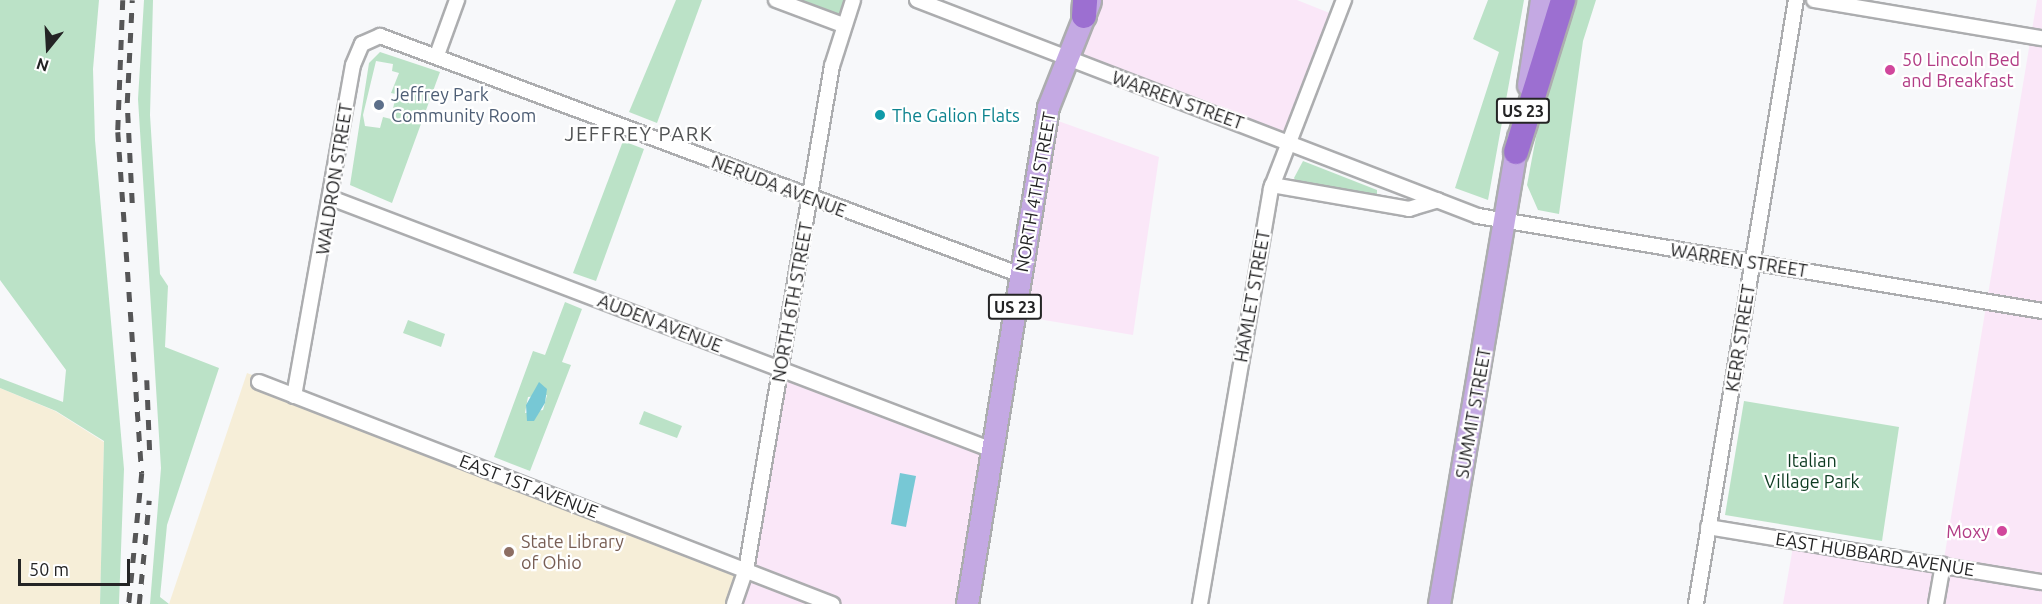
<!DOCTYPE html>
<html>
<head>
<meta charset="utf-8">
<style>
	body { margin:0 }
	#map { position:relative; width:2042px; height:604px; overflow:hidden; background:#f7f8fa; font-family:Ubuntu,sans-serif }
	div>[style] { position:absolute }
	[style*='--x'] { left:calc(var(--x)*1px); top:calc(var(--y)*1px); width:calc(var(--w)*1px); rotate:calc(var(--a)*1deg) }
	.commercial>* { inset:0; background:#fae7f8 }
	.industrial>* { inset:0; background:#f6eed8 }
	.green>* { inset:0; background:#bbe2c7 }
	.water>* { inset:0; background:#77c8d5 }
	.roads { filter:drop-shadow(2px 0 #acadaf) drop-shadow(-2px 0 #acadaf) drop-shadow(0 2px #acadaf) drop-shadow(0 -2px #acadaf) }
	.street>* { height:14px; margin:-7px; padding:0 7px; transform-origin:7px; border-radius:7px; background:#fff }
	.primary>* { height:21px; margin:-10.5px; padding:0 10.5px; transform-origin:10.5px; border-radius:10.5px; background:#c4a9e3 }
	.highway>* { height:24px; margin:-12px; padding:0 12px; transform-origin:12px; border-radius:12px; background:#9c6fd1 }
	.rail>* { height:4.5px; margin-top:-2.25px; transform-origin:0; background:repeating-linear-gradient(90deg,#565657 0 10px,transparent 0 20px) }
	.dots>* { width:16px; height:16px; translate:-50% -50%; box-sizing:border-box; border:3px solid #fff; border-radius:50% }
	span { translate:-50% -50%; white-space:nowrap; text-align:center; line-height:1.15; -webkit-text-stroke:4.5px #fff; paint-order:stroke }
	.shield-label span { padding:2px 4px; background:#fff; border:2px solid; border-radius:4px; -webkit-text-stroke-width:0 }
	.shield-label { font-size:16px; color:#242425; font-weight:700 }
	.hotel-label { font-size:18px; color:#b23c85 }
	.left { translate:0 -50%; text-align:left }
	.right { translate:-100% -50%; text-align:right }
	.service-label { font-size:18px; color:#4e5e75 }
	.street-label { font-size:18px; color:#242425 }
	.culture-label { font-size:18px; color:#0d838f }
	.park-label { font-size:18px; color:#0c3a20 }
	.education-label { font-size:18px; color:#785e54 }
	.neighbourhood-label { font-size:20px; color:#515354; letter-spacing:1.5px }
	.north { position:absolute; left:18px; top:18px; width:60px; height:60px; -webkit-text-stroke:4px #fff; paint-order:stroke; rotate:198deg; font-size:16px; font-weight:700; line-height:24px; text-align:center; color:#242425 }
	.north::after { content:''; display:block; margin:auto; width:21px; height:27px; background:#242425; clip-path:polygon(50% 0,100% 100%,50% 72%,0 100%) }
	.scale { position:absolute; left:18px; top:559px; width:112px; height:27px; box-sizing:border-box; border:3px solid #242425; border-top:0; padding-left:8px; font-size:18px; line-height:21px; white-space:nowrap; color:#242425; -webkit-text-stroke:4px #fff; paint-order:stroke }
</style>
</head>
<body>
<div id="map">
	<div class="commercial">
		<div style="clip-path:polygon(1078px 0,1297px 0,1337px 16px,1287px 142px,1067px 59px)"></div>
		<div style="clip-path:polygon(2037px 0,2042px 0,2042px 604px,1783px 604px,1794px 541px,1943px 565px)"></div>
		<div style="clip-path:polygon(1047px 117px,1159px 157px,1133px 335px,1014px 315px)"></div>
		<div style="clip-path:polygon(783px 371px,992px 452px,968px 604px,839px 604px,749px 569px)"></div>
		<div style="clip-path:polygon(746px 570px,832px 604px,733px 604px)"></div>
	</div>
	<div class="industrial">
		<div style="clip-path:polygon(247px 373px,746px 570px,733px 604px,169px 604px)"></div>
		<div style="clip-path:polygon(0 388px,55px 411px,104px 442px,100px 604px,0 604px)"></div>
	</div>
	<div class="green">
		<div style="clip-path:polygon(0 0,99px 0,93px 69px,95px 140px,124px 469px,119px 604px,100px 604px,104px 441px,56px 411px,0 388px,0 378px,63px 402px,66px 370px,0 280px)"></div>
		<div style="clip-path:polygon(144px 0,153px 0,150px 115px,160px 274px,168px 286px,165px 347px,219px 368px,167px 525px,160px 597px,169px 604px,150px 604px,161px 468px,138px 99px)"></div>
		<div style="clip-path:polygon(676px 0,702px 0,657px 123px,629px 112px)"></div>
		<div style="clip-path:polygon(776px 0,853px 0,843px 25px)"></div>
		<div style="clip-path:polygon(1488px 0,1524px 0,1488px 200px,1455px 188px,1499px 52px,1473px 39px)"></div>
		<div style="clip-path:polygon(1575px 0,1596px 0,1583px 41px,1559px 214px,1538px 210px,1527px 185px,1539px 121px)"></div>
		<div style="clip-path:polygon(evenodd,380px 52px,440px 72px,392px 203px,350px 185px,369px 63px,380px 52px,376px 61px,393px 64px,392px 71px,399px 73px,391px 93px,396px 94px,391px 119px,383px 117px,380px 128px,365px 126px,363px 115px,376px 61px)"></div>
		<div style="clip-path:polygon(623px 141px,644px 149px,596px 281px,573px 273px)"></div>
		<div style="clip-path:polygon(1303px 161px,1377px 190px,1377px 195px,1297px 183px,1294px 178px)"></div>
		<div style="clip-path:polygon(evenodd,565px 302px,582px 309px,562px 362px,571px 365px,530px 471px,494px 457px,533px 351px,545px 355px,565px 302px,547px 395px,543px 410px,525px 413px,528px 397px,547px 395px)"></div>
		<div style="clip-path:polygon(408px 320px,445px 334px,441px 347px,403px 333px)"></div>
		<div style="clip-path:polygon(1744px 401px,1899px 427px,1882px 541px,1725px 515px)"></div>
		<div style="clip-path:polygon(644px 411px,682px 426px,677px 438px,639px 424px)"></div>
	</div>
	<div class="water">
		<div style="clip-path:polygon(539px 382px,547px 389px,545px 403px,534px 421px,527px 421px,526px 405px)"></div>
		<div style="clip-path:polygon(900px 473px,916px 476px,906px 527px,891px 524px)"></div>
	</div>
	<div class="roads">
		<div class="street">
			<div style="--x:776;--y:0;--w:72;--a:20.5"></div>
			<div style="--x:917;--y:0;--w:601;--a:21.06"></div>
			<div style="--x:1478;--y:216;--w:572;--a:9.56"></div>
			<div style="--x:1814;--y:0;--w:231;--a:9.5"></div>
			<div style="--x:437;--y:55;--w:59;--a:-70"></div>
			<div style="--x:1272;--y:185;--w:139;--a:9.9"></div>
			<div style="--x:1409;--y:209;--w:30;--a:-17"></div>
			<div style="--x:331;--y:198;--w:705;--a:20.85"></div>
			<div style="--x:259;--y:382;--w:615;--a:21.18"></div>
			<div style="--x:294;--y:396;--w:336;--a:-79.9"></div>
			<div style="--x:353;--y:65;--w:23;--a:-67"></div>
			<div style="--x:362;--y:44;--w:20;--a:-24"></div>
			<div style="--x:380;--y:36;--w:684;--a:20.45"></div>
			<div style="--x:1708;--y:527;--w:338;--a:9.4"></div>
			<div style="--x:734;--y:604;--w:36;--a:-71"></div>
			<div style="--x:746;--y:570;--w:511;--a:-80.32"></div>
			<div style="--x:832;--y:66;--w:69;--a:-72.3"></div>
			<div style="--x:1200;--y:604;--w:421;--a:-80.3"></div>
			<div style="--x:1271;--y:189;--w:203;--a:-68.9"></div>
			<div style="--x:1696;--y:604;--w:612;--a:-80.6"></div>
			<div style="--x:1936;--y:604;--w:40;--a:-80"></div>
		</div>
		<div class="primary">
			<div style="--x:1528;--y:85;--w:86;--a:-81.3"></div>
			<div style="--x:967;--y:604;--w:504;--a:-80.74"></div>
			<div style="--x:1048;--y:107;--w:114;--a:-68.4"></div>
			<div style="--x:1439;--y:604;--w:474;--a:-80.4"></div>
		</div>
		<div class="highway">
			<div style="--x:1084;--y:16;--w:16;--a:-86"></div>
			<div style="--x:1516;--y:152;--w:159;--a:-72.8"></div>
		</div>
	</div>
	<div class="rail">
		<div style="--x:123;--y:0;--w:132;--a:92.2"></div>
		<div style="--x:118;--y:132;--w:342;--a:86"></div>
		<div style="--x:142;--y:473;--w:132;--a:95.7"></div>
		<div style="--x:132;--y:203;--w:100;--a:-92.9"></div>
		<div style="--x:127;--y:103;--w:103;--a:-87.2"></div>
		<div style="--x:147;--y:380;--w:75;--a:87.7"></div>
		<div style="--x:139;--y:604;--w:104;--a:-84.5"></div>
	</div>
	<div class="dots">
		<div style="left:1890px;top:70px;background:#d1479c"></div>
		<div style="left:379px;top:105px;background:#5c6f8a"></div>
		<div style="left:880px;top:115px;background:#0f9aa8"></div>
		<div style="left:2002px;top:531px;background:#d1479c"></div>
		<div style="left:509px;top:552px;background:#8d6e63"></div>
	</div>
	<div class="shield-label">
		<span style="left:1523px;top:111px">US 23</span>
		<span style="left:1015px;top:307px">US 23</span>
	</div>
	<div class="hotel-label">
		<span class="left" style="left:1902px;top:70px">50 Lincoln Bed<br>and Breakfast</span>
		<span class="right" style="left:1990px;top:531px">Moxy</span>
	</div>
	<div class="service-label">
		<span class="left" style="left:391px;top:105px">Jeffrey Park<br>Community Room</span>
	</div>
	<div class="street-label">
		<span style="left:1178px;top:100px;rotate:20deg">WARREN STREET</span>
		<span style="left:334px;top:179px;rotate:-81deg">WALDRON STREET</span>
		<span style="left:779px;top:186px;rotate:21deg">NERUDA AVENUE</span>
		<span style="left:1035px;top:192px;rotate:-80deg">NORTH 4TH STREET</span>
		<span style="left:1739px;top:260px;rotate:9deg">WARREN STREET</span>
		<span style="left:1252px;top:296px;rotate:-80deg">HAMLET STREET</span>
		<span style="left:792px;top:302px;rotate:-80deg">NORTH 6TH STREET</span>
		<span style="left:660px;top:323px;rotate:21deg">AUDEN AVENUE</span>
		<span style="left:1740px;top:338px;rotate:-81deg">KERR STREET</span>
		<span style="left:1473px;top:413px;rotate:-80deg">SUMMIT STREET</span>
		<span style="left:529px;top:486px;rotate:21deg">EAST 1ST AVENUE</span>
		<span style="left:1875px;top:554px;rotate:9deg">EAST HUBBARD AVENUE</span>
	</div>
	<div class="culture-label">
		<span class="left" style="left:892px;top:115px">The Galion Flats</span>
	</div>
	<div class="park-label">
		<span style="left:1812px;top:471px">Italian<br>Village Park</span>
	</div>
	<div class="education-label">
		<span class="left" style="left:521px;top:552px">State Library<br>of Ohio</span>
	</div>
	<div class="neighbourhood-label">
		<span style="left:639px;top:133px">JEFFREY PARK</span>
	</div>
	<div class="north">N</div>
	<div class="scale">50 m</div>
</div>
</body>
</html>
